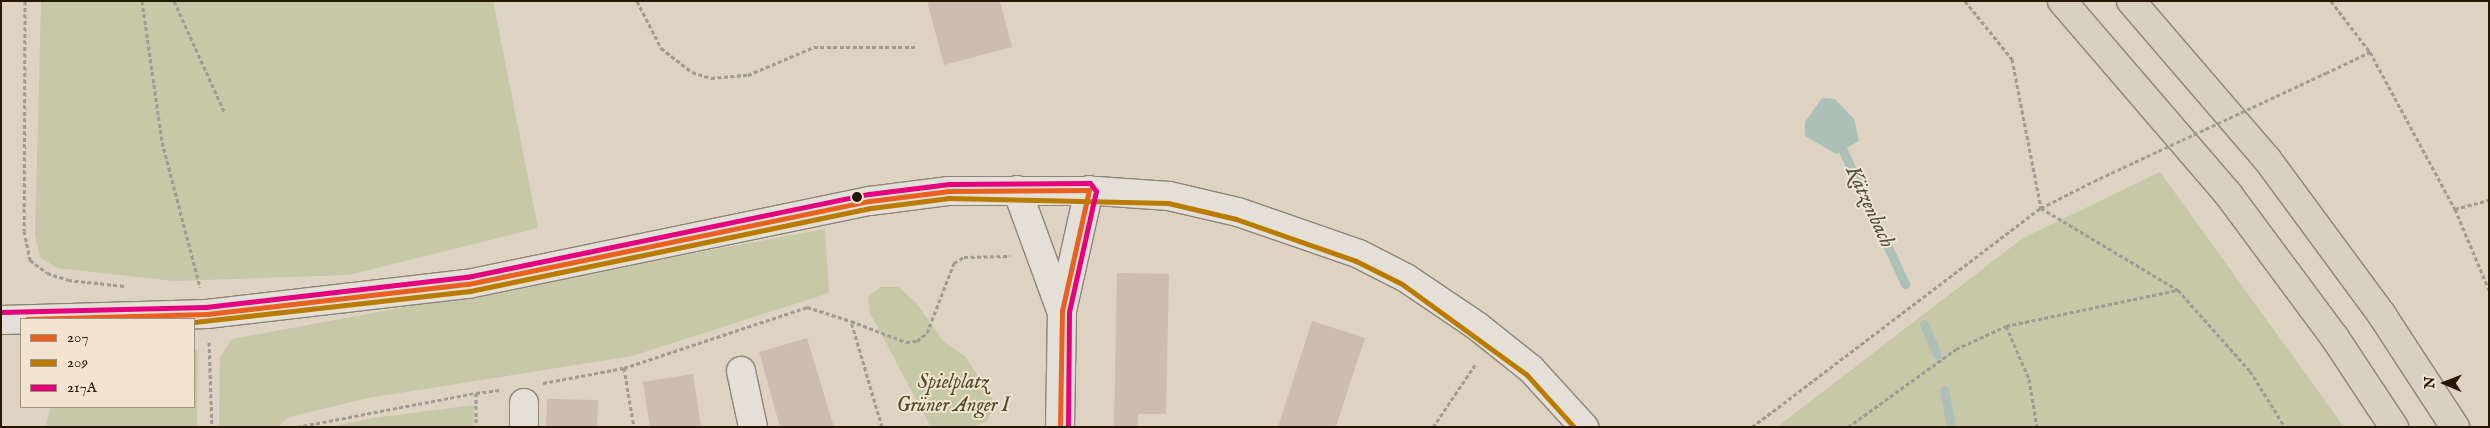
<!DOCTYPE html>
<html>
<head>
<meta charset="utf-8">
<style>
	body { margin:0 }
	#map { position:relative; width:2490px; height:428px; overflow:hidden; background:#ded3c2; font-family:"IM FELL English",serif }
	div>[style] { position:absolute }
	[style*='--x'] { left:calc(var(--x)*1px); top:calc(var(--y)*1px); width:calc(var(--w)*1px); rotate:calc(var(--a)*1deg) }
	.green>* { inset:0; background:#c6c8a8 }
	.water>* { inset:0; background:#adc0b8 }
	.stream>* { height:9px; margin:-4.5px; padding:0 4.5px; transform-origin:4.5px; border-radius:4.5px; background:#adc0b8 }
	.building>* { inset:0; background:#cdbcb1 }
	.path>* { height:3px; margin-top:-1.5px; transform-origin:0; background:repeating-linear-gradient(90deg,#a09a92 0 4px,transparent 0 6.5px) }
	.roads { filter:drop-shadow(1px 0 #8d8478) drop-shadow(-1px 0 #8d8478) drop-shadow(0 1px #8d8478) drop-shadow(0 -1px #8d8478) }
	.street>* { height:28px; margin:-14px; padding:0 14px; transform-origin:14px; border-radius:14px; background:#e5e0d7 }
	.secondary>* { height:28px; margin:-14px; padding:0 14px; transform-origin:14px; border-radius:14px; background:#e5e0d7 }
	.highway>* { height:28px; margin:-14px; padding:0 14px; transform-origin:14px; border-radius:14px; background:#d9d0c2 }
	.path-bridge>* { height:3px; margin-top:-1.5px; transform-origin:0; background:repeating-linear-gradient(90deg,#a09a92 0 4px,transparent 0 6.5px) }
	.bus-1>* { height:5px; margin:-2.5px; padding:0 2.5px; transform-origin:2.5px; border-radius:2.5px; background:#e86120 }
	.bus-2>* { height:5px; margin:-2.5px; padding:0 2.5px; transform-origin:2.5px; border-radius:2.5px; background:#b97b00 }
	.bus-3>* { height:5px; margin:-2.5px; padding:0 2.5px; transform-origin:2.5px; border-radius:2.5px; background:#e5007d }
	.dots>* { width:14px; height:14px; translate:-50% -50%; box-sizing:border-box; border:2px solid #f1e4d0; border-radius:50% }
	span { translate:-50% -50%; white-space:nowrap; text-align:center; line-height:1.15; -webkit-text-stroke:4px #f1e4d0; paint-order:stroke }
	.park-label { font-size:20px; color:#51492c; font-style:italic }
	.water-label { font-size:21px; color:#4f4f3f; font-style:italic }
	.frame { position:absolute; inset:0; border:2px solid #281700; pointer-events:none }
	.legend { position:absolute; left:20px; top:318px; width:175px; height:90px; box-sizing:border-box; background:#f1e4d0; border:1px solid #a1927d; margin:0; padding:6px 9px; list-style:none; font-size:15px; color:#281700 }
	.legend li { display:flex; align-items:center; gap:10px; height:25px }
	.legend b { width:25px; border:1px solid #a1927d }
	.north { position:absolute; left:2420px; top:358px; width:50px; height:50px; -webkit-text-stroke:4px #f1e4d0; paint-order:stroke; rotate:271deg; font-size:14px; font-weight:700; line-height:20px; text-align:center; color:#281700 }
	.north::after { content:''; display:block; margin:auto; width:18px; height:22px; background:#281700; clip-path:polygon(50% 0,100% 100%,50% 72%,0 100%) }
</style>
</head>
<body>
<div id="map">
	<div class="green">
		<div style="clip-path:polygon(41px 1px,493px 1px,538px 228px,349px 275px,174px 281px,57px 268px,40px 257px,35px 235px)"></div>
		<div style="clip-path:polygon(2160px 172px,2344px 427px,1777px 427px,2023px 238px)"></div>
		<div style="clip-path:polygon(825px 229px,829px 293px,632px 356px,368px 398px,289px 417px,278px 427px,219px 427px,220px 357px,232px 339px)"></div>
		<div style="clip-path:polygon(880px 287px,899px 287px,917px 304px,944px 342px,965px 356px,995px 403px,987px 421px,972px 427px,931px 427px,870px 313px,868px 297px)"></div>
		<div style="clip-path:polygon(194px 350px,198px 350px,197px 427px,45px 427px,51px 407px,194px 407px)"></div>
		<div style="clip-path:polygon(474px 405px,473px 427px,328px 427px,373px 418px)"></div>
	</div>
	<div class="water">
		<div style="clip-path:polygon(1822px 98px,1835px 99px,1854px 119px,1859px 141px,1836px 154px,1805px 136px,1805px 122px)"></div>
	</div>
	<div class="stream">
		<div style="--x:1838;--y:140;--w:159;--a:65"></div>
		<div style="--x:1924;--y:324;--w:33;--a:67"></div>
		<div style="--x:1944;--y:390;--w:38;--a:79"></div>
	</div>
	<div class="building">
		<div style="clip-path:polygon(927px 1px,1000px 1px,1012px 47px,944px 65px)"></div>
		<div style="clip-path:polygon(1117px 273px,1169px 274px,1166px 414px,1138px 414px,1138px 427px,1114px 427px)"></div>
		<div style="clip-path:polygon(1312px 321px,1365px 338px,1353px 374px,1336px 427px,1278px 427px)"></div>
		<div style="clip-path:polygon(807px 338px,834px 427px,780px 427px,759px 352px)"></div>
		<div style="clip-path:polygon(693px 374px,701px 427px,650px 427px,643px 382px)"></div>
		<div style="clip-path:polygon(547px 399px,598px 400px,597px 427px,546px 427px)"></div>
	</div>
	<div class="path">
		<div style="--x:25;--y:1;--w:230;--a:90.2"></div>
		<div style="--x:24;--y:231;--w:30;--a:78"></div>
		<div style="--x:30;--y:260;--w:21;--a:37"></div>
		<div style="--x:47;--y:273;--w:22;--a:18"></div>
		<div style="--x:68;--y:280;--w:57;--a:6"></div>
		<div style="--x:142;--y:1;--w:142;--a:81.9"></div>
		<div style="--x:162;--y:142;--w:150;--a:75.3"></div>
		<div style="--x:174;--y:1;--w:121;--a:65.6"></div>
		<div style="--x:637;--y:1;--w:53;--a:62.9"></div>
		<div style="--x:661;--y:48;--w:39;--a:38"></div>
		<div style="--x:692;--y:72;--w:20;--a:18"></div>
		<div style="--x:711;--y:78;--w:37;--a:-5"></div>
		<div style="--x:748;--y:75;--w:72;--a:-23"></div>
		<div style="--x:814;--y:47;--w:104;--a:0"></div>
		<div style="--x:1965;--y:1;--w:75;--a:51"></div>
		<div style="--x:2012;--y:59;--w:152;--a:79"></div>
		<div style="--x:2041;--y:208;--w:160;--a:30.9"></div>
		<div style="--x:2178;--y:290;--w:108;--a:48.4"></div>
		<div style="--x:2250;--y:371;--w:66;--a:58"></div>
		<div style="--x:2331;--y:1;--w:64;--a:52.6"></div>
		<div style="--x:2370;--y:52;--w:179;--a:61.6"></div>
		<div style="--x:2455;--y:209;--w:35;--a:-15"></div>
		<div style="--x:2326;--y:73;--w:49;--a:-25.5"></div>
		<div style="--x:2455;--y:209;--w:88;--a:67.2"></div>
		<div style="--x:2006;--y:326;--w:58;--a:66.5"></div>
		<div style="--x:2029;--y:379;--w:49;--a:80.5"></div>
		<div style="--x:209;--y:342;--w:85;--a:88"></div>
		<div style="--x:624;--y:368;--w:60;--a:80.4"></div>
		<div style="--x:543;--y:383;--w:82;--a:-10.5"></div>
		<div style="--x:624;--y:368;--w:193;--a:-18.4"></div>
		<div style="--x:807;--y:307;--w:46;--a:17.7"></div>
		<div style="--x:476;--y:393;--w:24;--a:-7"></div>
		<div style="--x:297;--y:427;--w:182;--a:-10.8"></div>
		<div style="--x:476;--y:393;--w:34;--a:90"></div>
		<div style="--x:882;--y:427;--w:110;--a:-106.3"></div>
		<div style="--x:851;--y:321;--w:59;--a:20.9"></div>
		<div style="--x:906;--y:342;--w:11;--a:-5"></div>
		<div style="--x:917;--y:341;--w:13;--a:-39"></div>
		<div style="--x:927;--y:333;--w:75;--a:-68.9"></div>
		<div style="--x:954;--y:263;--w:12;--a:-31"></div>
		<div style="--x:964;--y:257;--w:46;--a:-1.2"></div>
		<div style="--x:1433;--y:427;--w:75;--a:-55.9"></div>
		<div style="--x:1752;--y:427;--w:363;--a:-37.2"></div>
		<div style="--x:2041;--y:208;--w:59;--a:-27"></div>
		<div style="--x:1848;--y:427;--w:133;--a:-35.8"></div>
		<div style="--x:1956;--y:349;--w:55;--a:-24.7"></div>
		<div style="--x:2006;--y:326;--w:175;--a:-11.9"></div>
	</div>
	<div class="roads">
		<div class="street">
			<div style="--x:1017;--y:190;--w:128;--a:69.9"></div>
			<div style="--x:741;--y:371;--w:57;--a:77.9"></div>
			<div style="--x:524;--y:427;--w:24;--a:-90"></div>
			<div style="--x:1060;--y:427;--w:116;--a:-89"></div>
			<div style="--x:1062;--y:311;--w:124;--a:-77.4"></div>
		</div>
		<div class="secondary">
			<div style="--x:1;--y:320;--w:206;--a:-1.7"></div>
			<div style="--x:207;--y:314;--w:263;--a:-6.6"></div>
			<div style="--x:468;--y:284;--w:410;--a:-11.7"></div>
			<div style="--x:870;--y:201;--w:80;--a:-7.2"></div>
			<div style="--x:949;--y:191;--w:148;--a:0"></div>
			<div style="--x:1097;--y:191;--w:72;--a:4"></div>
			<div style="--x:1169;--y:196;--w:71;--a:13.1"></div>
			<div style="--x:1238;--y:212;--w:128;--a:19.1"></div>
			<div style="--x:1359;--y:254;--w:53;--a:27.1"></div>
			<div style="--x:1406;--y:278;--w:86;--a:34.1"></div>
			<div style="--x:1477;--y:326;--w:69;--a:38.5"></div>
			<div style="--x:1531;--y:369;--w:79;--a:47.6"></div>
		</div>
		<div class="highway">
			<div style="--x:2062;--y:1;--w:255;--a:49.3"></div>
			<div style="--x:2228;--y:194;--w:179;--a:53.4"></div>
			<div style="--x:2335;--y:338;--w:107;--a:56.5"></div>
			<div style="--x:2131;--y:1;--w:208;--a:49.3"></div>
			<div style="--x:2267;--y:159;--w:194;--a:53.6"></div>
			<div style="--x:2382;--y:315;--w:134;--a:56.9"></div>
		</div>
	</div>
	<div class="path-bridge">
		<div style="--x:2094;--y:181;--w:256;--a:-25"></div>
	</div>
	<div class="bus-1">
		<div style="--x:27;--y:319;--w:180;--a:-1.6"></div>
		<div style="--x:207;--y:314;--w:263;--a:-6.6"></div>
		<div style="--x:468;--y:284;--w:410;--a:-11.7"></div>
		<div style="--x:870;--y:201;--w:80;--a:-7.2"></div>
		<div style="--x:949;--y:191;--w:140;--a:-0.4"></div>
		<div style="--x:1089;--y:190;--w:124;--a:102.6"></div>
		<div style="--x:1062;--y:311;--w:116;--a:91"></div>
	</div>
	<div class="bus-2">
		<div style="--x:194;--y:322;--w:278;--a:-6.4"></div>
		<div style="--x:470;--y:291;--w:409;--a:-11.7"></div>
		<div style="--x:871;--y:208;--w:79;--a:-7.3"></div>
		<div style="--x:949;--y:198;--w:219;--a:1.3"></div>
		<div style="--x:1168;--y:203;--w:70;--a:13.2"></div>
		<div style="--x:1236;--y:219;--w:127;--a:19.3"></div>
		<div style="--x:1356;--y:261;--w:51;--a:26.6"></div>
		<div style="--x:1402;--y:284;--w:153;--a:36"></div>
		<div style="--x:1526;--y:374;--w:72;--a:47.8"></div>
	</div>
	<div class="bus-3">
		<div style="--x:1;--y:312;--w:205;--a:-1.4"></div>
		<div style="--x:206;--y:307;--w:263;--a:-6.6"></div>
		<div style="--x:467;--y:277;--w:410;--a:-11.7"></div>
		<div style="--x:869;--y:194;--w:81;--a:-7.1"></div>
		<div style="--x:949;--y:184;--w:141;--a:-0.4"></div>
		<div style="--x:1090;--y:183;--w:10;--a:53"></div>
		<div style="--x:1096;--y:191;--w:124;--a:102.6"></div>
		<div style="--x:1069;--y:312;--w:115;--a:90.5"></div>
	</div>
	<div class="dots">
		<div style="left:857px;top:197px;background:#281700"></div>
	</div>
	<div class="park-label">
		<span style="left:953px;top:394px">Spielplatz<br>Grüner Anger I</span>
	</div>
	<div class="water-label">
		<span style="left:1869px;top:207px;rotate:65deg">Kätzenbach</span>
	</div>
	<div class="frame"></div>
	<ul class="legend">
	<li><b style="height:6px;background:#e86120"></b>207</li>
	<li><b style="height:6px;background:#b97b00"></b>209</li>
	<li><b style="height:6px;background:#e5007d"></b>217A</li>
	</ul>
	<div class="north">N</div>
</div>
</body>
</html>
